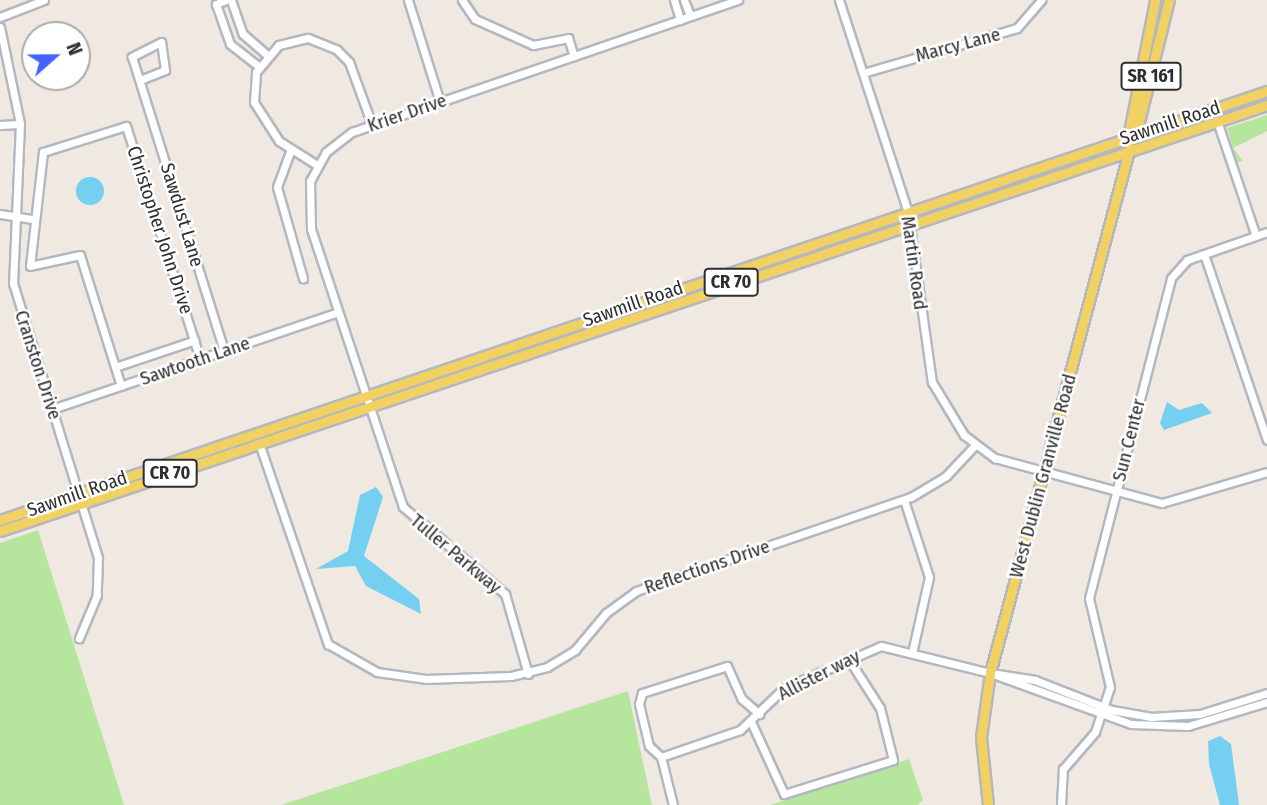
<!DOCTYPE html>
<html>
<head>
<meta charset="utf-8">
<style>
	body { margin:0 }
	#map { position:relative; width:1267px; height:805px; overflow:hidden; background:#efe9e1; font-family:"Fira Sans Condensed",sans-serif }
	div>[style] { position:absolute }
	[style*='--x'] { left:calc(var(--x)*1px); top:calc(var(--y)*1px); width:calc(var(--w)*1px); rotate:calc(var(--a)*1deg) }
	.green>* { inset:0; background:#b6e59e }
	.water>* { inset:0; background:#75cff0 }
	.round { border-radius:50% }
	.roads { filter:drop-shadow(2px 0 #b4b7c1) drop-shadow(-2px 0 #b4b7c1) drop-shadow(0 2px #b4b7c1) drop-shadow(0 -2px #b4b7c1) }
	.minor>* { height:7px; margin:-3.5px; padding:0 3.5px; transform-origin:3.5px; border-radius:3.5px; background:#fff }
	.major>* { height:9px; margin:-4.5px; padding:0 4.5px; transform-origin:4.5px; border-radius:4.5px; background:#f2d163 }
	span { translate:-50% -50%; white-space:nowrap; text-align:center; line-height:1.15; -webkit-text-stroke:5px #fff; paint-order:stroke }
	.shield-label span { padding:2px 5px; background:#fff; border:2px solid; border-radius:5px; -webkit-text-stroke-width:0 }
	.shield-label { font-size:18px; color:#2e2e2e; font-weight:700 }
	.street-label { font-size:19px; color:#2e2e2e }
	.north { position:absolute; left:21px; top:21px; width:70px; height:70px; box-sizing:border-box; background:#fff; border:2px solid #ababab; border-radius:50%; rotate:69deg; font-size:19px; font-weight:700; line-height:28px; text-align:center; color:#2e2e2e }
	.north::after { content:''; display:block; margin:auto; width:24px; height:32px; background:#4264fb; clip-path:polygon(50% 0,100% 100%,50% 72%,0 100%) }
</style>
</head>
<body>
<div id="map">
	<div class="green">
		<div style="clip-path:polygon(1267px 115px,1267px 131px,1233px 148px,1243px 161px,1237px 162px,1227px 128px)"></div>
		<div style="clip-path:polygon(38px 530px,124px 805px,0 805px,0 543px)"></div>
		<div style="clip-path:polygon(628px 691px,652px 805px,281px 805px,376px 774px)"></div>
		<div style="clip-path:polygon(909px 759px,923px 800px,917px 805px,770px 805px)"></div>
	</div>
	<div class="water">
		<div class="round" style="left:76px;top:177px;width:28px;height:28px"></div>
		<div style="clip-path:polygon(1167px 402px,1179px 410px,1202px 403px,1212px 413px,1164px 430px,1160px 423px)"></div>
		<div style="clip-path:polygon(376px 487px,383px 497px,364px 556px,419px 599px,421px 614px,366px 586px,355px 566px,316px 569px,348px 551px,360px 495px)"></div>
		<div style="clip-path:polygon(1220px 736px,1231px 744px,1239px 805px,1220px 805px,1209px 764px,1208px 741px)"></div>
	</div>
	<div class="roads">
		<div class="minor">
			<div style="--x:226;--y:0;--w:11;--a:158"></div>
			<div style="--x:216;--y:4;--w:42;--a:70.7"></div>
			<div style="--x:230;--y:44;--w:37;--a:38"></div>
			<div style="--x:231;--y:0;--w:36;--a:71"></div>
			<div style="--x:243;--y:34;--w:32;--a:41"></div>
			<div style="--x:408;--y:0;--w:107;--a:72.6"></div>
			<div style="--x:462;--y:0;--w:23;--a:56"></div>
			<div style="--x:475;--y:19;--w:64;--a:24.1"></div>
			<div style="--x:533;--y:45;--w:36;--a:-11"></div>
			<div style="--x:568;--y:38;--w:19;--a:72"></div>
			<div style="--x:674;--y:0;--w:21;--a:73"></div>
			<div style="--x:684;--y:0;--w:17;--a:69"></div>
			<div style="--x:839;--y:0;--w:223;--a:72"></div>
			<div style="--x:908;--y:212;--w:172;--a:82"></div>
			<div style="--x:932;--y:382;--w:62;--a:58.9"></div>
			<div style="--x:964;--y:435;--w:39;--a:37"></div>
			<div style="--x:995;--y:458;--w:173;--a:15.1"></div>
			<div style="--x:1162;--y:503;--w:109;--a:-16.4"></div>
			<div style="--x:0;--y:17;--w:47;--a:-21.1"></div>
			<div style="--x:0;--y:27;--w:99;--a:78.3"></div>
			<div style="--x:20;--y:124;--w:159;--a:92.5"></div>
			<div style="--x:13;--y:283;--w:288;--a:72.8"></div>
			<div style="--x:98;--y:558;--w:37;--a:92"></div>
			<div style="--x:97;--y:595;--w:47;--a:112.7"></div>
			<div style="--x:863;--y:73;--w:160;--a:-16.3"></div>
			<div style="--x:1017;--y:28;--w:37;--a:-49"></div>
			<div style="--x:140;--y:80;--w:27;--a:-22"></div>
			<div style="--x:165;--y:70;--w:28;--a:-98"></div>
			<div style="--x:161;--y:42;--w:33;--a:153"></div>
			<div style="--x:132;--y:57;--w:308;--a:72.6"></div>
			<div style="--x:1217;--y:121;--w:121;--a:71.3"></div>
			<div style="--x:0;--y:125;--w:20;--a:-3"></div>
			<div style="--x:291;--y:149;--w:40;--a:110.2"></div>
			<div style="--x:277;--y:187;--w:95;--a:74.1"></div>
			<div style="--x:317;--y:165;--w:45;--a:-147.7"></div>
			<div style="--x:279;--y:141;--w:46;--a:-122.7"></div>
			<div style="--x:254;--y:102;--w:30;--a:-86"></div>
			<div style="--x:256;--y:72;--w:35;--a:-50"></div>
			<div style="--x:279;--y:45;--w:30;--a:-14"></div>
			<div style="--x:308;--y:38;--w:31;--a:22"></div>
			<div style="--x:337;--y:50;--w:17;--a:45"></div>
			<div style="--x:349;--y:62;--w:67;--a:69.9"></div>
			<div style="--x:0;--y:214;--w:33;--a:9"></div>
			<div style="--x:1204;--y:254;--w:196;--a:71.3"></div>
			<div style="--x:115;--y:367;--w:84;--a:-18.6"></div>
			<div style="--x:121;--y:386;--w:137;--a:-107.4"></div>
			<div style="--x:80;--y:255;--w:51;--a:167.6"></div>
			<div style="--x:30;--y:266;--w:115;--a:-83.5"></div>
			<div style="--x:43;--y:152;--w:87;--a:-17.4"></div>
			<div style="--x:126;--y:126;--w:244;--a:72.4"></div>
			<div style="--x:52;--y:409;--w:302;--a:-18.7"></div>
			<div style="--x:259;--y:443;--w:213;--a:71.1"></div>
			<div style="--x:328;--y:644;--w:56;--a:29.7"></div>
			<div style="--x:377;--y:672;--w:49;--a:8.1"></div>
			<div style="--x:426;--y:679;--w:85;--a:-2"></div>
			<div style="--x:511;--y:676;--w:37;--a:-14"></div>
			<div style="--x:547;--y:667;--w:33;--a:-31"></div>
			<div style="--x:575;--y:650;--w:48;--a:-50"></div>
			<div style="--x:606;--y:613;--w:37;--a:-36"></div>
			<div style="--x:636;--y:591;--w:291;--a:-18.9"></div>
			<div style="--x:911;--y:497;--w:41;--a:-31"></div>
			<div style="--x:946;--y:476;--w:42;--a:-46.9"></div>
			<div style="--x:904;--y:500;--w:81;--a:72"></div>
			<div style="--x:929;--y:577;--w:78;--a:102.6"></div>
			<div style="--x:991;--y:673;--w:45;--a:9"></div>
			<div style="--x:1035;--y:680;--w:83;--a:21.3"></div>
			<div style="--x:1112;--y:710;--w:40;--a:10"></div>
			<div style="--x:1151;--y:717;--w:49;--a:-3.5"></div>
			<div style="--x:1200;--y:714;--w:70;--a:-17.4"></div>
			<div style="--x:528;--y:674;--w:83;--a:-106"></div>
			<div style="--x:505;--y:594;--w:134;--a:-139.5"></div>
			<div style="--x:403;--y:507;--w:293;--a:-108.3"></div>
			<div style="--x:311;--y:229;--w:48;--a:-91.2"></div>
			<div style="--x:310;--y:181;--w:33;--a:-61"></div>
			<div style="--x:326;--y:152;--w:33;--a:-38"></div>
			<div style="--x:352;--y:132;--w:408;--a:-18.9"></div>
			<div style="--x:752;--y:724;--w:77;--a:65.4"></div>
			<div style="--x:784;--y:794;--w:114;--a:-17.3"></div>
			<div style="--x:893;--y:760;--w:54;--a:-104"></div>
			<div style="--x:880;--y:708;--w:59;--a:-122.6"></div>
			<div style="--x:661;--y:757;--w:83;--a:-18.9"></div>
			<div style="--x:740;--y:730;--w:61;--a:-43.7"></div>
			<div style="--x:784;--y:688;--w:106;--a:-23.4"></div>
			<div style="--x:881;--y:646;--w:112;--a:13.9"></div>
			<div style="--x:990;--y:673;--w:150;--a:19.9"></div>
			<div style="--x:1131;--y:724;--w:57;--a:2"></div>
			<div style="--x:1188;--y:726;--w:83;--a:-16.9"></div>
			<div style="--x:673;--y:805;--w:49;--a:-104"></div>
			<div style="--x:661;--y:757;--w:16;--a:-137"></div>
			<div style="--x:649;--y:746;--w:43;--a:-103.4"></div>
			<div style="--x:639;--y:704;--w:11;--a:-75"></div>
			<div style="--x:642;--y:693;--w:89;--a:-17.6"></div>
			<div style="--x:727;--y:666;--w:36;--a:66"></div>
			<div style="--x:742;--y:699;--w:23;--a:41"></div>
			<div style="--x:1061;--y:805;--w:36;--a:-87"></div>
			<div style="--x:1063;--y:769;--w:49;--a:-49.1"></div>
			<div style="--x:1095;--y:732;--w:47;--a:-71.6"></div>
			<div style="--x:1110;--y:687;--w:91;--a:-103.3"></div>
			<div style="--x:1089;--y:598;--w:330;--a:-75.6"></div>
			<div style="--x:1171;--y:278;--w:24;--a:-48"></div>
			<div style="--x:1187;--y:260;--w:85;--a:-19.3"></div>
		</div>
		<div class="major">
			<div style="--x:1136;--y:134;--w:138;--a:-76.2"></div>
			<div style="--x:1127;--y:142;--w:145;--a:-78.8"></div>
			<div style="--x:0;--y:520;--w:1338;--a:-18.71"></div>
			<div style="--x:0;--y:531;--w:1337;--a:-18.58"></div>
			<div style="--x:988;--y:805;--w:68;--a:-95.9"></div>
			<div style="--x:981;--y:737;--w:65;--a:-82"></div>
			<div style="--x:990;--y:673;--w:544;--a:-75.1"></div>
		</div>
	</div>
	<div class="shield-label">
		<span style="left:1151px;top:76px">SR 161</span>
		<span style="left:731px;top:282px">CR 70</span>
		<span style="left:170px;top:473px">CR 70</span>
	</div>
	<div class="street-label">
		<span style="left:958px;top:45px;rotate:-15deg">Marcy Lane</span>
		<span style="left:407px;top:113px;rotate:-19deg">Krier Drive</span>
		<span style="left:1170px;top:123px;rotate:-18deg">Sawmill Road</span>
		<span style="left:182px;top:215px;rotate:73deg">Sawdust Lane</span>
		<span style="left:160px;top:230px;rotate:72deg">Christopher John Drive</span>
		<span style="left:914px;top:263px;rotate:82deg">Martin Road</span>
		<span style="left:633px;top:304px;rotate:-19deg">Sawmill Road</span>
		<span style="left:195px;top:361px;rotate:-19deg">Sawtooth Lane</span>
		<span style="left:38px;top:365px;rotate:72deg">Cranston Drive</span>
		<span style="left:1129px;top:440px;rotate:-76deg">Sun Center</span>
		<span style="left:1043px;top:476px;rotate:-75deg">West Dublin Granville Road</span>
		<span style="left:77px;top:494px;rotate:-19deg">Sawmill Road</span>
		<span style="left:456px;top:554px;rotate:40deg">Tuller Parkway</span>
		<span style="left:707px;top:567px;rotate:-19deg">Reflections Drive</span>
		<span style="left:819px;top:675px;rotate:-27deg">Allister way</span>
	</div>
	<div class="north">N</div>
</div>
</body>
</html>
